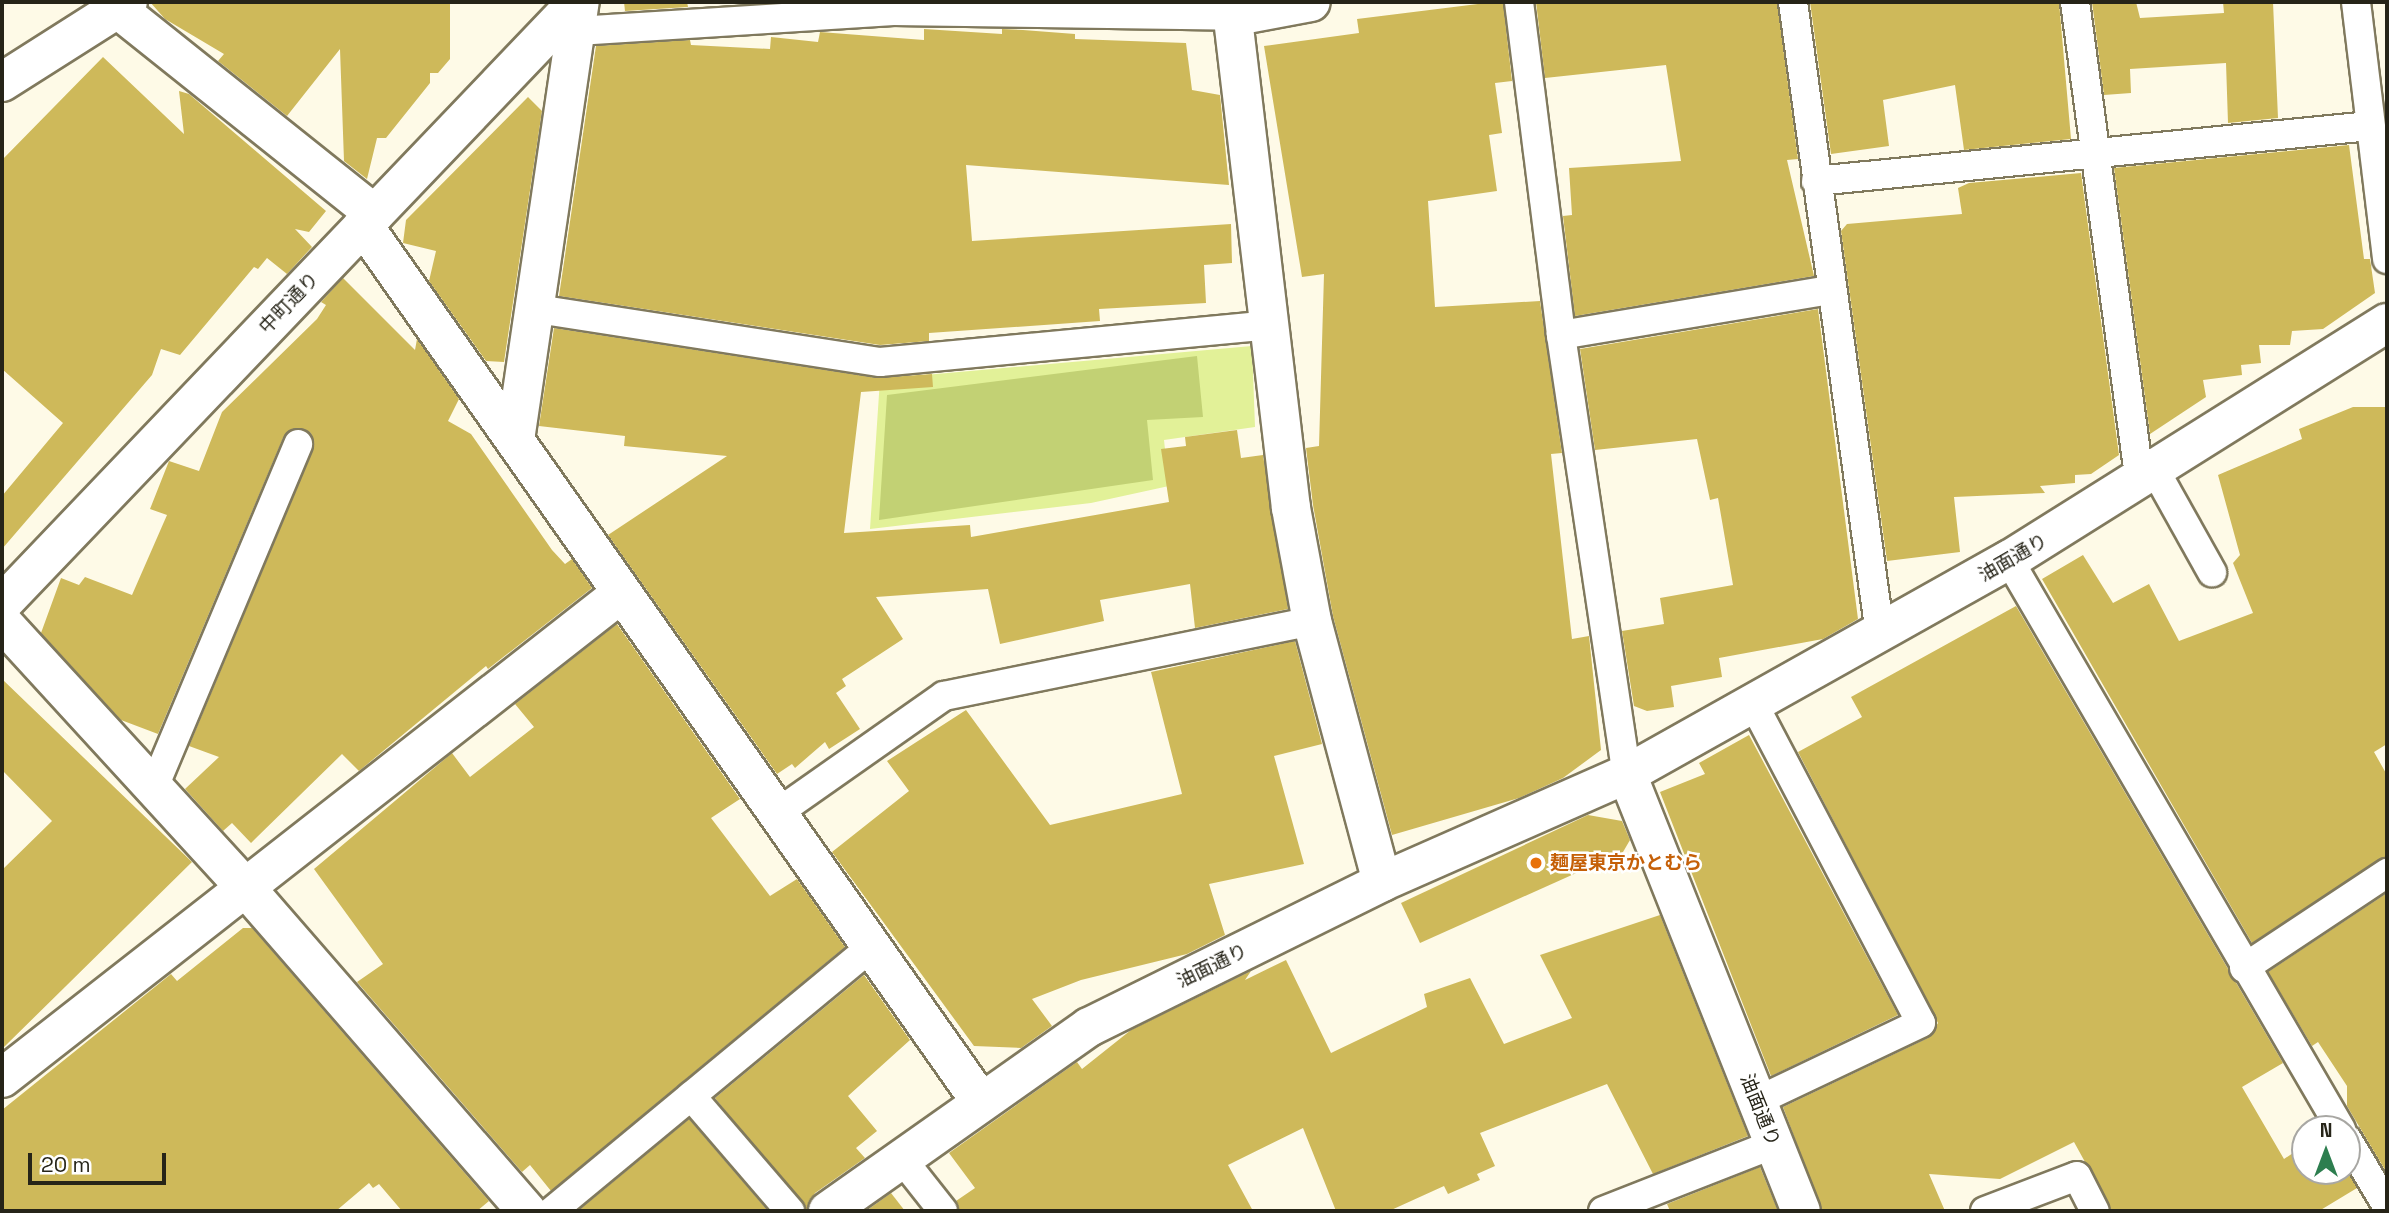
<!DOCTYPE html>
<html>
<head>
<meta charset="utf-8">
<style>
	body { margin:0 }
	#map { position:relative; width:2389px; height:1213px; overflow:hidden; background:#fefae7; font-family:"Space Grotesk","Noto Sans JP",sans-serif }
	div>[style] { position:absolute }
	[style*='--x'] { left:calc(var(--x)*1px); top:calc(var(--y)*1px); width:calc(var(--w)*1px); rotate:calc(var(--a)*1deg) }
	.green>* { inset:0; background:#e2f198 }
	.forest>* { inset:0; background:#c2d174 }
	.building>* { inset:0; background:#ceb95a }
	.roads { filter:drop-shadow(2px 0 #80795d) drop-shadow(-2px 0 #80795d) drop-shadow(0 2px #80795d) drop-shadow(0 -2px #80795d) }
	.lane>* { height:28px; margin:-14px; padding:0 14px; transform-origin:14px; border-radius:14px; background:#fff }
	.street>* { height:38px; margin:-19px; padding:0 19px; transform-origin:19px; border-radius:19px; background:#fff }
	.secondary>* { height:38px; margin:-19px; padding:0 19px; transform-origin:19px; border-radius:19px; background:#fff }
	.dots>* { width:19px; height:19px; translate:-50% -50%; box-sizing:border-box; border:4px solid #fff; border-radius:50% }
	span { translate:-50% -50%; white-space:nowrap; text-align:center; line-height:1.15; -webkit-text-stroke:5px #fff; paint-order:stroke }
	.street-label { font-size:19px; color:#262418 }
	.food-label { font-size:19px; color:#c56008; font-weight:700 }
	.left { translate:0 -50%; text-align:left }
	.frame { position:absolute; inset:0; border:4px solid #262418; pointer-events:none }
	.north { position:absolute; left:2291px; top:1115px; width:70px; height:70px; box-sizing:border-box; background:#fff; border:2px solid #a8a7a3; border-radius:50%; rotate:0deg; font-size:19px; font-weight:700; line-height:28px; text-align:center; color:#262418 }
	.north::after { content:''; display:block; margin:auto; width:24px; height:32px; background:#2d7e4f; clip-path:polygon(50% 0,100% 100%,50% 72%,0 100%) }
	.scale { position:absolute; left:28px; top:1153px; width:138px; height:32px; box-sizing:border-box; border:4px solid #262418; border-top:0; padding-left:9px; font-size:21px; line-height:24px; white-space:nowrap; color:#262418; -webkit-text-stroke:5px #fff; paint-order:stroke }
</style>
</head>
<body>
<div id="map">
	<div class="green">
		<div style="clip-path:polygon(1252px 346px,1255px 427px,1164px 440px,1169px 486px,1091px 503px,870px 529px,880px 379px)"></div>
	</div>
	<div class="forest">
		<div style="clip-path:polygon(1197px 356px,1203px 417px,1147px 420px,1153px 480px,879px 520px,887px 395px)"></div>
	</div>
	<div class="building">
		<div style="clip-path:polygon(150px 2px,450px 2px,450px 59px,438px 73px,430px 73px,430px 83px,386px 138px,377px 138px,367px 179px,344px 161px,340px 49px,287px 116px,218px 61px,224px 54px,165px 19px)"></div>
		<div style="clip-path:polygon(624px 2px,687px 2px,688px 7px,625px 11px)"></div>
		<div style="clip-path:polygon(1494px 2px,1503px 2px,1512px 81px,1495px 83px,1502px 133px,1489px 135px,1497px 191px,1428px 201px,1435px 307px,1540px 301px,1562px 453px,1551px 454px,1572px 639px,1589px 636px,1601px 750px,1563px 778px,1519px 798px,1392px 835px,1333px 616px,1313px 505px,1306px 448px,1319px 446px,1324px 274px,1302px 277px,1264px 46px,1359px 33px,1357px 19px)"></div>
		<div style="clip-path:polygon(1536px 2px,1777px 2px,1798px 159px,1787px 160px,1814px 276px,1575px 316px,1563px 216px,1572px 215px,1569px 168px,1681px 161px,1666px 65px,1545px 78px)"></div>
		<div style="clip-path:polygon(1810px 2px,2059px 2px,2071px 139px,1964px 150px,1955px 85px,1883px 100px,1889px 146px,1831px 154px)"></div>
		<div style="clip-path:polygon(2092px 2px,2136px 2px,2140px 18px,2224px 13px,2223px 2px,2273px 2px,2278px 118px,2228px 123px,2226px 63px,2130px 69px,2131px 93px,2104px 95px)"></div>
		<div style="clip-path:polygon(924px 29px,1002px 34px,1002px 29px,1023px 30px,1075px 34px,1075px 39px,1186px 43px,1192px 90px,1220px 95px,1229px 185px,966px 165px,972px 241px,1231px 224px,1232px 263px,1204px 265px,1206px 303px,1099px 309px,1100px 321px,929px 333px,929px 341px,880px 345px,559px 296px,596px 46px,690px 40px,691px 45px,770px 49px,771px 37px,818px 42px,820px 32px,924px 40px)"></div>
		<div style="clip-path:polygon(103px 57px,184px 134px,179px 91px,189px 94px,326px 211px,309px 232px,295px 229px,312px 247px,287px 274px,267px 258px,258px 269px,254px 267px,180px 355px,161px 349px,152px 375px,2px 549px,2px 496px,63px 423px,2px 369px,2px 160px)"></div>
		<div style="clip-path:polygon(528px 97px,542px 111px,504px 362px,486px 361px,429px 281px,436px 251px,403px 243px,406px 220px)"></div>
		<div style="clip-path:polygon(2349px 145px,2364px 259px,2370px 259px,2375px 293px,2323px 329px,2292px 331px,2290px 345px,2259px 345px,2261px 363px,2241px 365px,2242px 375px,2203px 380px,2206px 397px,2150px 434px,2114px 168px)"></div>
		<div style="clip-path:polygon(2081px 173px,2119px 455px,2091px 474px,2075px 475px,2075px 483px,2040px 486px,2045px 493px,1954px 497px,1960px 552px,1887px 561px,1841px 231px,1847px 224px,1962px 214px,1958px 188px,1969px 183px)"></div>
		<div style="clip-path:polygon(343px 278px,415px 350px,417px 339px,459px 399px,448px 421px,471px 434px,552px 550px,565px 564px,572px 559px,592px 588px,488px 669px,486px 666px,359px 771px,342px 754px,251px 843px,232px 823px,223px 831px,185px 789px,219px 757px,189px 746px,313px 450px,311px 433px,295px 428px,283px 438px,158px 734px,121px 720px,41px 633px,61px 578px,79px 585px,85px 577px,132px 595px,167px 515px,150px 509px,169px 461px,199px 471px,222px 412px,317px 319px,326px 305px,321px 302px)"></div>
		<div style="clip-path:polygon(1818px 309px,1858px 619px,1823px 639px,1719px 658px,1722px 677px,1671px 686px,1674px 707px,1647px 711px,1634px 706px,1622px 631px,1664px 624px,1660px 598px,1733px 585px,1718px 498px,1710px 500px,1697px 439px,1595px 450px,1580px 349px)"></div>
		<div style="clip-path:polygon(554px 328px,877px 378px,932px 374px,933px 387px,861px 392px,844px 533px,970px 525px,971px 537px,1169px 502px,1161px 449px,1186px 446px,1185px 437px,1237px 430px,1241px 458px,1263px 455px,1288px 609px,1195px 628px,1190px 584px,1100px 600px,1104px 621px,1000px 644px,988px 589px,876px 597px,903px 639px,842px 679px,846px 686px,836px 693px,860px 729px,829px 749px,825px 742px,795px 768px,792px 764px,777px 774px,608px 535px,727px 456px,624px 446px,625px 436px,539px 426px)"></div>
		<div style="clip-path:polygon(2353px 407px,2387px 407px,2387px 744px,2374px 752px,2387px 775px,2387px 857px,2252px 943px,2042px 579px,2083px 555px,2113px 603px,2149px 584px,2179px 641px,2253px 613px,2233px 563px,2240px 555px,2218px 475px,2302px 439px,2299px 429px)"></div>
		<div style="clip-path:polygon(2016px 606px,2283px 1063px,2242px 1087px,2284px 1159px,2305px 1145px,2305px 1171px,2347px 1171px,2357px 1188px,2319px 1211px,2112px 1211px,2074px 1142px,2000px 1179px,1929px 1174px,1945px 1211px,1822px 1211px,1783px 1107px,1928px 1038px,1938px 1023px,1798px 752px,1862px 717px,1851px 697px)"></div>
		<div style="clip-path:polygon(617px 624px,740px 799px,711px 818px,770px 896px,797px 879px,845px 947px,551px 1191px,530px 1165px,522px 1172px,357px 982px,383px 964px,314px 869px,452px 753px,470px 777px,534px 727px,515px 704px)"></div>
		<div style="clip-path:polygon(1295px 641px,1322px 744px,1274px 756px,1304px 864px,1209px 884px,1225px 935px,1187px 954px,1081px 980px,1032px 999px,1052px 1026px,1021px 1048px,974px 1046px,832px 852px,909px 791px,887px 761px,966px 710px,1050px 825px,1182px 794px,1151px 672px)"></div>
		<div style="clip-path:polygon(2px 679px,192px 862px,2px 1049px,2px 870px,52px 821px,2px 770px)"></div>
		<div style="clip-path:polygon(1749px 735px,1898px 1015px,1771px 1076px,1660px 792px,1705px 774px,1699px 763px)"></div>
		<div style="clip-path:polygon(1588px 815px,1622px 821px,1630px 840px,1623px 852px,1420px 943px,1401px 903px)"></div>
		<div style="clip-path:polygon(2387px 893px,2387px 1169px,2385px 1170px,2347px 1106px,2347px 1086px,2318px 1042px,2312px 1046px,2268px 972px)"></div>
		<div style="clip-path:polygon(1660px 915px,1748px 1136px,1653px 1174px,1607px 1084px,1480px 1133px,1495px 1166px,1477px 1174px,1480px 1180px,1448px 1194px,1444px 1186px,1389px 1211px,1336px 1211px,1303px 1128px,1228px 1165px,1253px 1211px,959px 1211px,956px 1201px,975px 1188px,949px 1153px,1077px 1062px,1082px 1069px,1131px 1030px,1251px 971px,1245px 980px,1286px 960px,1331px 1053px,1427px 1007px,1424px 994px,1470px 978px,1504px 1044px,1572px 1018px,1540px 955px)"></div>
		<div style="clip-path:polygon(243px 928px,252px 928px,489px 1201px,477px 1211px,402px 1211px,379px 1184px,373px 1188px,369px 1183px,336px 1211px,2px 1211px,2px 1110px,171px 974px,177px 981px)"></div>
		<div style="clip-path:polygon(864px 975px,910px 1040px,848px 1096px,877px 1131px,856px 1148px,865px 1158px,815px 1193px,806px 1211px,715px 1098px)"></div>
		<div style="clip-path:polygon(689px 1119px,768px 1211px,578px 1211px)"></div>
		<div style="clip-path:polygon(1760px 1167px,1778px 1211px,1670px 1211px,1667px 1204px)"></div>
		<div style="clip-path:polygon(891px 1193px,905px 1211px,866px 1211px)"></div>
	</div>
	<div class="roads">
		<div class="lane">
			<div style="--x:1519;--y:2;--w:336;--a:82.8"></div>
			<div style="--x:1561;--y:335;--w:444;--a:81.5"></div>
			<div style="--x:1793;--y:2;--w:638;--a:82.16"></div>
			<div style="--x:2075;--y:2;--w:485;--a:82.3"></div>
			<div style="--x:2356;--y:2;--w:259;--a:83.1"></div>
			<div style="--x:577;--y:31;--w:317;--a:-3.6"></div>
			<div style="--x:893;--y:11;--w:343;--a:0.8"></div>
			<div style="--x:1816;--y:181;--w:557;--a:-5.67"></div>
			<div style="--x:537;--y:309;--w:347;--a:8.8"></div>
			<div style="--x:880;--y:362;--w:393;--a:-5.4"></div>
			<div style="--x:1561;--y:335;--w:273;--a:-9.5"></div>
			<div style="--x:2156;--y:472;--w:115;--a:60.8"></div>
			<div style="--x:2009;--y:560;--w:659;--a:59.74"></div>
			<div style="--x:1753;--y:703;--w:361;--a:62.3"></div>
			<div style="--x:1921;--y:1023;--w:182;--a:154.6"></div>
			<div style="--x:154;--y:787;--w:372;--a:-67.2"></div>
			<div style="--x:776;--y:814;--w:205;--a:-35.1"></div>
			<div style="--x:944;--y:696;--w:376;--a:-11.5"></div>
			<div style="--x:2244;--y:968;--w:172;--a:-33.6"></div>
			<div style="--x:691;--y:1096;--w:152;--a:49.3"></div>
			<div style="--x:2347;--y:1139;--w:78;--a:59.2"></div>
			<div style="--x:902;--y:1159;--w:66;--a:51.7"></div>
			<div style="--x:552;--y:1211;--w:418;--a:-39.6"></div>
			<div style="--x:1603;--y:1211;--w:184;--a:-21.4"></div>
			<div style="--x:1985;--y:1211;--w:98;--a:-20.8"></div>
			<div style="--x:2077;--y:1176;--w:39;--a:63"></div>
		</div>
		<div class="street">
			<div style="--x:1231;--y:2;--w:510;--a:83.24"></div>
			<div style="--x:1291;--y:508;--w:115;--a:79.5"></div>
			<div style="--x:1312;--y:621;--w:270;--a:75"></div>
			<div style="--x:119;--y:10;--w:327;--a:38.6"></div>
			<div style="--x:1236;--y:16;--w:76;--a:-10.6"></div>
			<div style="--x:2;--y:82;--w:149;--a:-32.4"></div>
			<div style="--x:363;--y:225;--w:1073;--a:54.83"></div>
			<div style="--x:515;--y:440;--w:443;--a:-81.6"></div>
			<div style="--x:2;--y:622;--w:360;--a:47.5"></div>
			<div style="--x:245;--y:887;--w:430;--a:49"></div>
			<div style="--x:1627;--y:774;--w:470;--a:68.3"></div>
			<div style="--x:2;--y:1078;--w:784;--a:-38.05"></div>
			<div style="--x:828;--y:1211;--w:319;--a:-35.2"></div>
			<div style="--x:1089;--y:1027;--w:327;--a:-26.3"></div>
			<div style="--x:1382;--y:882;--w:268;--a:-23.8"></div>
			<div style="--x:1627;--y:774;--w:438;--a:-29.3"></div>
			<div style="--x:2009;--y:560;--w:446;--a:-32.1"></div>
		</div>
		<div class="secondary">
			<div style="--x:2;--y:604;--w:832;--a:-46.31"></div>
		</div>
	</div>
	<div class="dots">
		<div style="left:1536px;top:863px;background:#e8710a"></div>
	</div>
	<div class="street-label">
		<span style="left:289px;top:303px;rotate:-46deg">中町通り</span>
		<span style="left:2013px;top:558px;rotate:-30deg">油面通り</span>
		<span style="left:1212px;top:966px;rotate:-26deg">油面通り</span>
		<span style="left:1760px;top:1110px;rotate:68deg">油面通り</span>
	</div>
	<div class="food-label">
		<span class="left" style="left:1550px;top:863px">麺屋東京かとむら</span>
	</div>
	<div class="frame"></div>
	<div class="north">N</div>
	<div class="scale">20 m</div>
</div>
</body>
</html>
